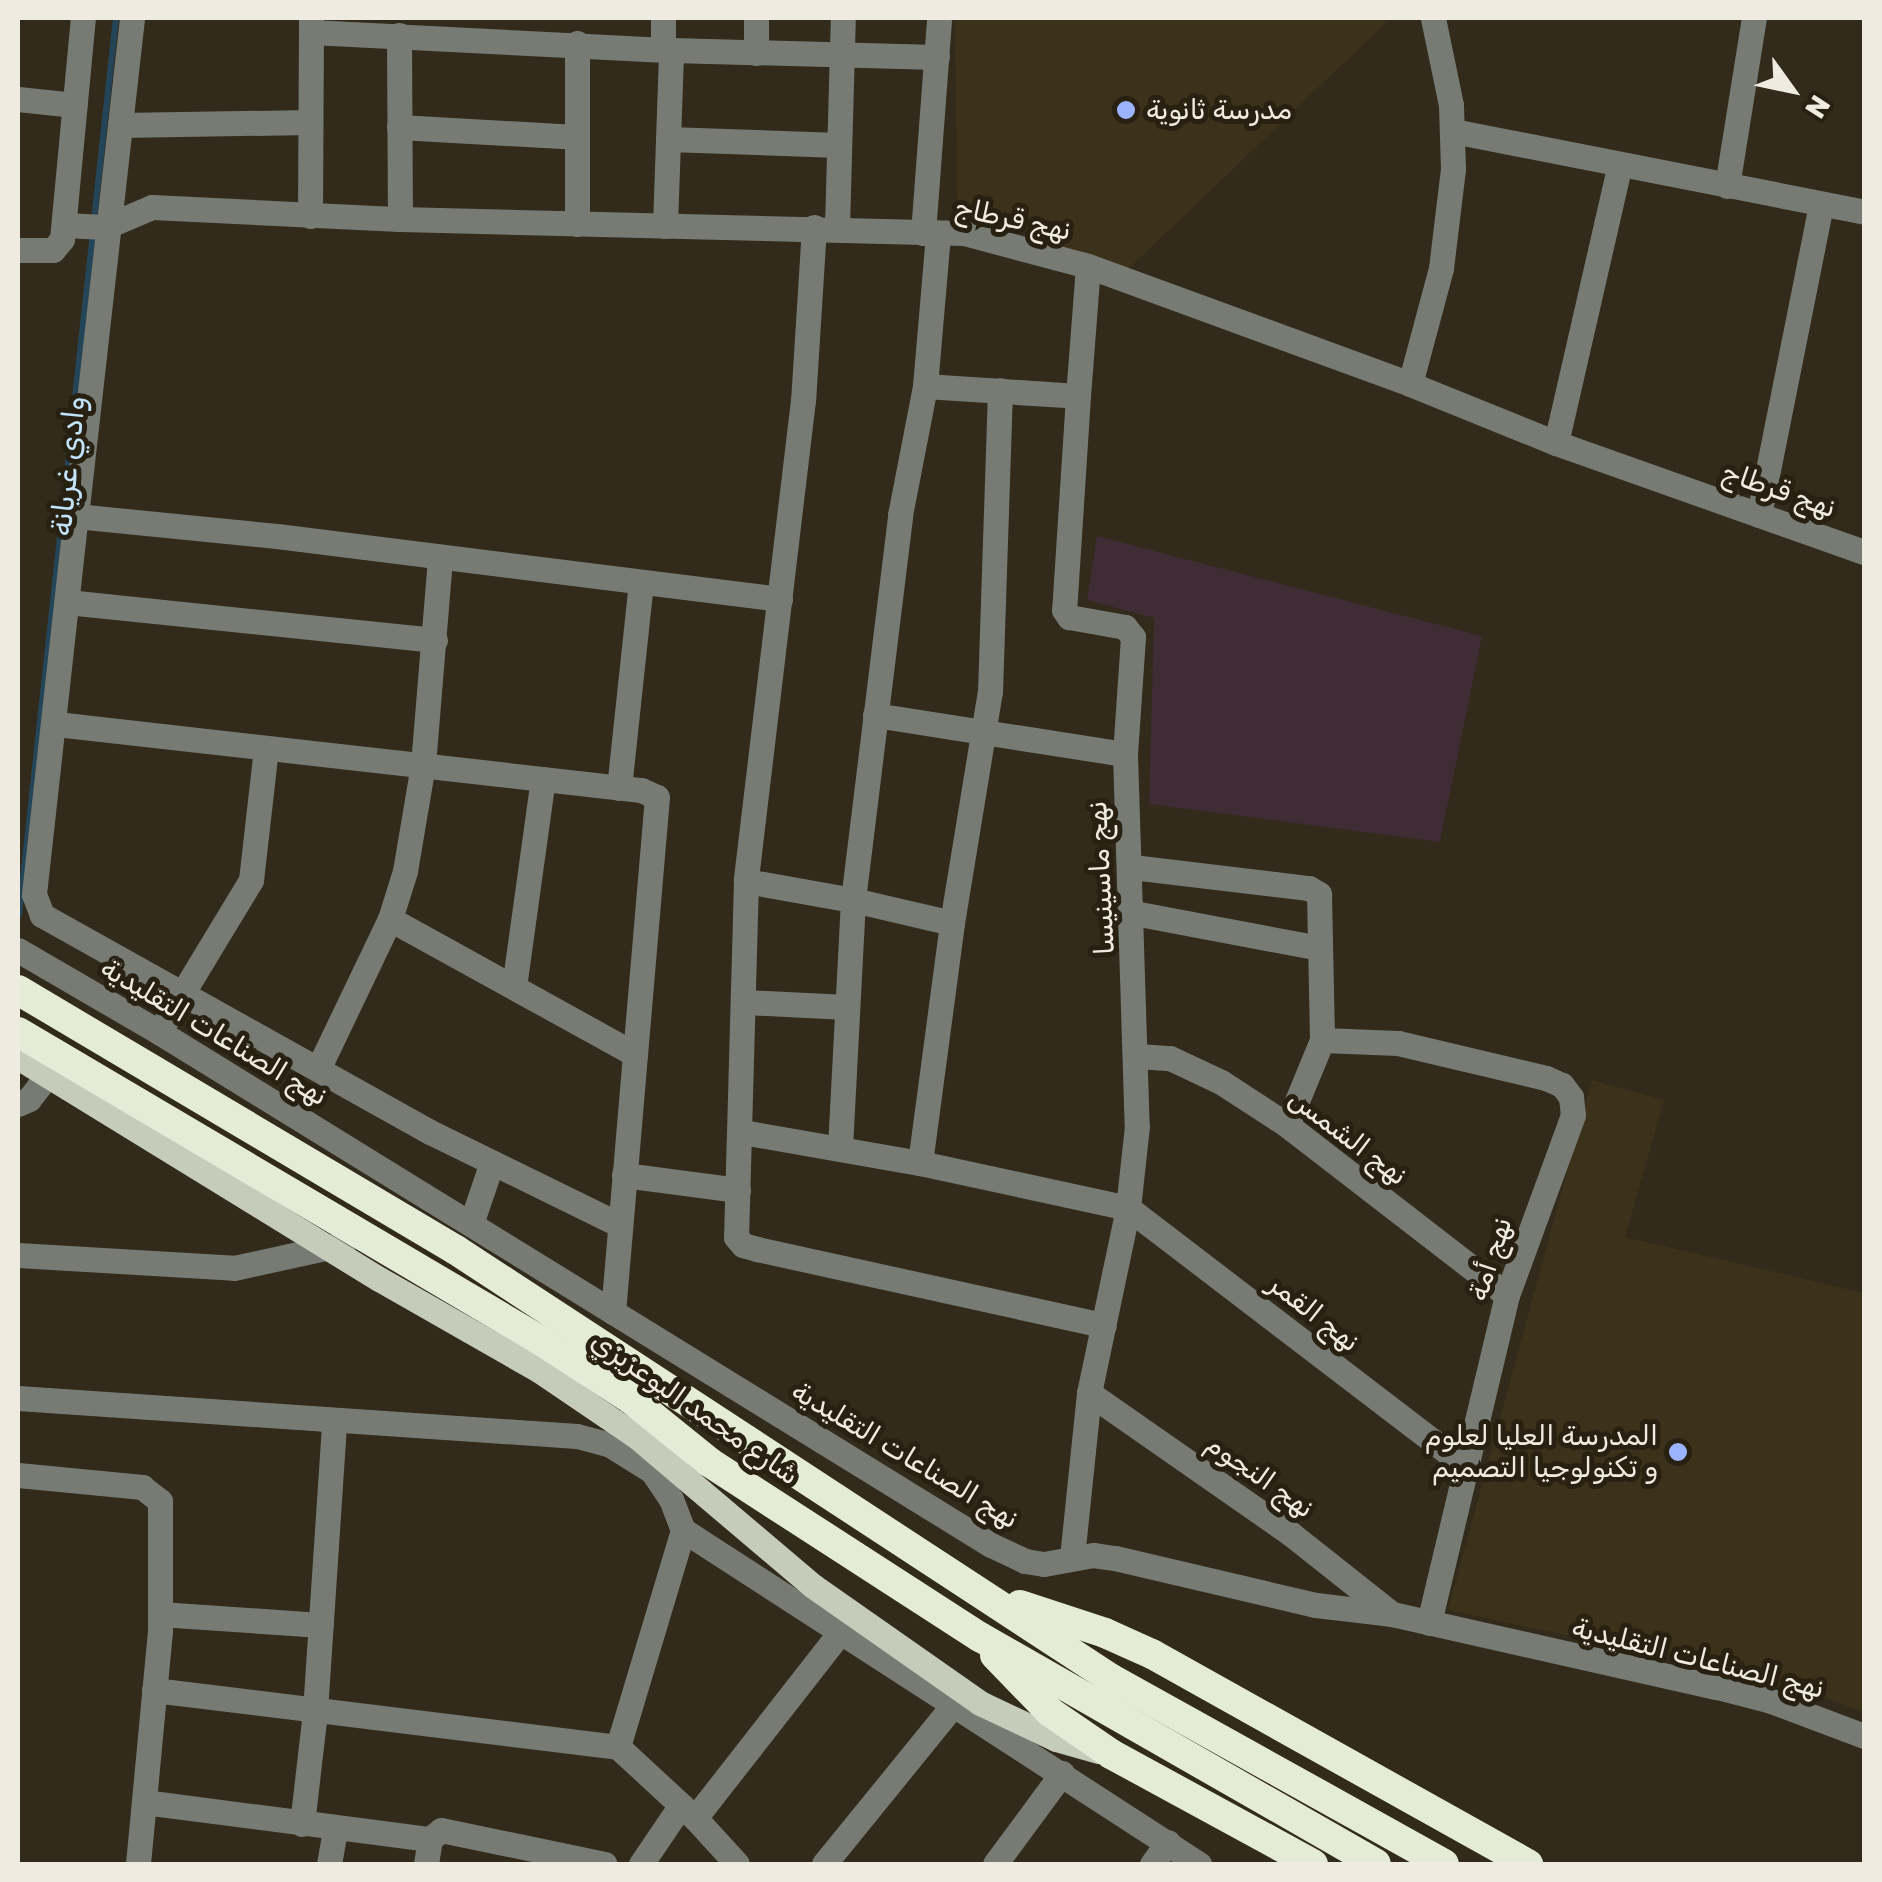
<!DOCTYPE html>
<html>
<head>
<meta charset="utf-8">
<style>
	body { margin:0 }
	#map { position:relative; width:1882px; height:1882px; overflow:hidden; background:#322a1a; font-family:Rubik,"Noto Naskh Arabic",sans-serif }
	div>[style] { position:absolute }
	[style*='--x'] { left:calc(var(--x)*1px); top:calc(var(--y)*1px); width:calc(var(--w)*1px); rotate:calc(var(--a)*1deg) }
	.built>* { inset:0; background:#3c311b }
	.industrial>* { inset:0; background:#3f2c34 }
	.stream>* { height:6px; margin:-3px; padding:0 3px; transform-origin:3px; border-radius:3px; background:#244558 }
	.minor>* { height:25px; margin:-12.5px; padding:0 12.5px; transform-origin:12.5px; border-radius:12.5px; background:#787b73 }
	.major>* { height:25px; margin:-12.5px; padding:0 12.5px; transform-origin:12.5px; border-radius:12.5px; background:#c5ccba }
	.highway>* { height:30px; margin:-15px; padding:0 15px; transform-origin:15px; border-radius:15px; background:#e4ecd7 }
	.dots>* { width:28px; height:28px; translate:-50% -50%; box-sizing:border-box; border:5px solid #282011; border-radius:50% }
	span { translate:-50% -50%; white-space:nowrap; text-align:center; line-height:1.15; -webkit-text-stroke:10px #282011; paint-order:stroke }
	.poi-label { font-size:28px; color:#f0ebe1 }
	.left { translate:0 -50%; text-align:left }
	.right { translate:-100% -50%; text-align:right }
	.street-label { font-size:28px; color:#f0ebe1 }
	.water-label { font-size:30px; color:#c1e4fb; font-style:italic }
	.frame { position:absolute; inset:0; border:20px solid #f0ebe1; pointer-events:none }
	.north { position:absolute; left:1742px; top:40px; width:100px; height:100px; -webkit-text-stroke:8px #282011; paint-order:stroke; rotate:123deg; font-size:28px; font-weight:700; line-height:40px; text-align:center; color:#f0ebe1 }
	.north::after { content:''; display:block; margin:auto; width:35px; height:45px; background:#f0ebe1; clip-path:polygon(50% 0,100% 100%,50% 72%,0 100%) }
</style>
</head>
<body>
<div id="map">
	<div class="built">
		<div style="clip-path:polygon(955px 18px,1391px 18px,1123px 274px,957px 202px)"></div>
		<div style="clip-path:polygon(1592px 1080px,1664px 1100px,1625px 1237px,1864px 1293px,1864px 1712px,1781px 1681px,1448px 1610px)"></div>
	</div>
	<div class="industrial">
		<div style="clip-path:polygon(1097px 536px,1482px 636px,1440px 842px,1149px 804px,1154px 618px,1087px 600px)"></div>
	</div>
	<div class="stream">
		<div style="--x:94;--y:220;--w:203;--a:-83.8"></div>
		<div style="--x:19;--y:915;--w:687;--a:-83.82"></div>
	</div>
	<div class="minor">
		<div style="--x:311;--y:18;--w:14;--a:90"></div>
		<div style="--x:311;--y:32;--w:360;--a:2.9"></div>
		<div style="--x:671;--y:50;--w:266;--a:1.5"></div>
		<div style="--x:663;--y:18;--w:31;--a:90"></div>
		<div style="--x:756;--y:18;--w:35;--a:90"></div>
		<div style="--x:399;--y:35;--w:184;--a:89.7"></div>
		<div style="--x:18;--y:99;--w:57;--a:6"></div>
		<div style="--x:120;--y:125;--w:190;--a:-0.9"></div>
		<div style="--x:399;--y:127;--w:177;--a:3.2"></div>
		<div style="--x:1453;--y:131;--w:419;--a:11.1"></div>
		<div style="--x:668;--y:139;--w:171;--a:2"></div>
		<div style="--x:1727;--y:186;--w:170;--a:-80.9"></div>
		<div style="--x:310;--y:216;--w:184;--a:-89.7"></div>
		<div style="--x:577;--y:224;--w:181;--a:-90"></div>
		<div style="--x:64;--y:225;--w:41;--a:2.8"></div>
		<div style="--x:105;--y:227;--w:51;--a:-23.1"></div>
		<div style="--x:152;--y:207;--w:248;--a:2.8"></div>
		<div style="--x:400;--y:219;--w:564;--a:1.42"></div>
		<div style="--x:964;--y:233;--w:128;--a:14.9"></div>
		<div style="--x:1088;--y:266;--w:343;--a:20.1"></div>
		<div style="--x:1410;--y:384;--w:157;--a:22"></div>
		<div style="--x:1556;--y:443;--w:327;--a:19.5"></div>
		<div style="--x:665;--y:226;--w:176;--a:-88"></div>
		<div style="--x:814;--y:227;--w:173;--a:93.6"></div>
		<div style="--x:803;--y:400;--w:484;--a:96.8"></div>
		<div style="--x:746;--y:881;--w:356;--a:91.6"></div>
		<div style="--x:736;--y:1237;--w:11;--a:49"></div>
		<div style="--x:743;--y:1245;--w:15;--a:16"></div>
		<div style="--x:757;--y:1249;--w:355;--a:12.4"></div>
		<div style="--x:837;--y:227;--w:209;--a:-88.4"></div>
		<div style="--x:923;--y:233;--w:216;--a:-85.7"></div>
		<div style="--x:18;--y:250;--w:35;--a:0"></div>
		<div style="--x:53;--y:250;--w:14;--a:-51"></div>
		<div style="--x:62;--y:239;--w:222;--a:-84.6"></div>
		<div style="--x:1410;--y:384;--w:120;--a:-75"></div>
		<div style="--x:1441;--y:268;--w:100;--a:-83.1"></div>
		<div style="--x:1453;--y:169;--w:64;--a:-91.8"></div>
		<div style="--x:1451;--y:105;--w:89;--a:-101.7"></div>
		<div style="--x:925;--y:386;--w:153;--a:3.7"></div>
		<div style="--x:1078;--y:396;--w:214;--a:93.7"></div>
		<div style="--x:1064;--y:610;--w:9;--a:54"></div>
		<div style="--x:1069;--y:617;--w:57;--a:10.1"></div>
		<div style="--x:1125;--y:627;--w:13;--a:51"></div>
		<div style="--x:1133;--y:637;--w:117;--a:93.9"></div>
		<div style="--x:1125;--y:754;--w:372;--a:88.2"></div>
		<div style="--x:1137;--y:1126;--w:82;--a:96.3"></div>
		<div style="--x:1128;--y:1208;--w:189;--a:101.9"></div>
		<div style="--x:1089;--y:1393;--w:166;--a:95.9"></div>
		<div style="--x:1078;--y:396;--w:130;--a:-85.6"></div>
		<div style="--x:1556;--y:443;--w:286;--a:-77.1"></div>
		<div style="--x:1759;--y:515;--w:317;--a:-78.7"></div>
		<div style="--x:76;--y:516;--w:501;--a:-83.58"></div>
		<div style="--x:67;--y:602;--w:370;--a:5.9"></div>
		<div style="--x:875;--y:715;--w:253;--a:8.9"></div>
		<div style="--x:56;--y:724;--w:589;--a:6.44"></div>
		<div style="--x:641;--y:790;--w:17;--a:24"></div>
		<div style="--x:657;--y:797;--w:517;--a:94.88"></div>
		<div style="--x:619;--y:788;--w:207;--a:-83.9"></div>
		<div style="--x:1132;--y:867;--w:178;--a:6.8"></div>
		<div style="--x:1309;--y:888;--w:12;--a:31"></div>
		<div style="--x:1319;--y:894;--w:146;--a:88.8"></div>
		<div style="--x:746;--y:881;--w:109;--a:10.1"></div>
		<div style="--x:853;--y:900;--w:249;--a:93"></div>
		<div style="--x:1134;--y:913;--w:189;--a:10.7"></div>
		<div style="--x:390;--y:919;--w:280;--a:28.9"></div>
		<div style="--x:952;--y:923;--w:234;--a:-80.7"></div>
		<div style="--x:990;--y:692;--w:302;--a:-88.1"></div>
		<div style="--x:18;--y:950;--w:163;--a:30.2"></div>
		<div style="--x:159;--y:1032;--w:977;--a:31.66"></div>
		<div style="--x:991;--y:1545;--w:38;--a:25"></div>
		<div style="--x:1025;--y:1561;--w:19;--a:9"></div>
		<div style="--x:1044;--y:1564;--w:50;--a:-10.4"></div>
		<div style="--x:1093;--y:1555;--w:22;--a:8"></div>
		<div style="--x:1115;--y:1558;--w:206;--a:13.2"></div>
		<div style="--x:1316;--y:1605;--w:77;--a:6.8"></div>
		<div style="--x:1392;--y:1614;--w:333;--a:12.7"></div>
		<div style="--x:1717;--y:1687;--w:56;--a:14.5"></div>
		<div style="--x:1771;--y:1701;--w:99;--a:20.6"></div>
		<div style="--x:514;--y:987;--w:210;--a:-82.1"></div>
		<div style="--x:745;--y:1002;--w:102;--a:2.8"></div>
		<div style="--x:159;--y:1032;--w:178;--a:-58.8"></div>
		<div style="--x:251;--y:880;--w:133;--a:-83.5"></div>
		<div style="--x:1138;--y:1056;--w:32;--a:4"></div>
		<div style="--x:1170;--y:1058;--w:56;--a:25.2"></div>
		<div style="--x:1221;--y:1082;--w:79;--a:33.1"></div>
		<div style="--x:1287;--y:1125;--w:278;--a:37.7"></div>
		<div style="--x:319;--y:1067;--w:164;--a:-64.4"></div>
		<div style="--x:390;--y:919;--w:50;--a:-72.6"></div>
		<div style="--x:405;--y:871;--w:108;--a:-80.4"></div>
		<div style="--x:423;--y:765;--w:209;--a:-85.3"></div>
		<div style="--x:18;--y:1104;--w:12;--a:-24"></div>
		<div style="--x:29;--y:1099;--w:29;--a:-52"></div>
		<div style="--x:1287;--y:1125;--w:92;--a:-67.6"></div>
		<div style="--x:1322;--y:1040;--w:76;--a:2.3"></div>
		<div style="--x:1398;--y:1043;--w:152;--a:13.3"></div>
		<div style="--x:1546;--y:1078;--w:17;--a:24"></div>
		<div style="--x:1562;--y:1085;--w:15;--a:53"></div>
		<div style="--x:1571;--y:1097;--w:18;--a:84"></div>
		<div style="--x:1573;--y:1115;--w:192;--a:110.1"></div>
		<div style="--x:1507;--y:1295;--w:337;--a:103.4"></div>
		<div style="--x:742;--y:1132;--w:181;--a:9.9"></div>
		<div style="--x:920;--y:1163;--w:213;--a:12.2"></div>
		<div style="--x:1128;--y:1208;--w:423;--a:37.4"></div>
		<div style="--x:920;--y:1163;--w:242;--a:-82.4"></div>
		<div style="--x:952;--y:923;--w:102;--a:-166.9"></div>
		<div style="--x:853;--y:900;--w:388;--a:-83"></div>
		<div style="--x:900;--y:515;--w:131;--a:-79"></div>
		<div style="--x:925;--y:386;--w:153;--a:-85.1"></div>
		<div style="--x:624;--y:1175;--w:115;--a:7.5"></div>
		<div style="--x:471;--y:1224;--w:65;--a:-71.3"></div>
		<div style="--x:620;--y:1225;--w:212;--a:-153.9"></div>
		<div style="--x:430;--y:1132;--w:445;--a:-150.8"></div>
		<div style="--x:42;--y:915;--w:22;--a:-111"></div>
		<div style="--x:34;--y:894;--w:380;--a:-83.7"></div>
		<div style="--x:76;--y:516;--w:202;--a:5.7"></div>
		<div style="--x:277;--y:536;--w:507;--a:7.14"></div>
		<div style="--x:18;--y:1255;--w:216;--a:3.4"></div>
		<div style="--x:234;--y:1268;--w:112;--a:-12.4"></div>
		<div style="--x:1089;--y:1393;--w:246;--a:34.9"></div>
		<div style="--x:1291;--y:1534;--w:129;--a:38.4"></div>
		<div style="--x:18;--y:1398;--w:560;--a:3.89"></div>
		<div style="--x:577;--y:1436;--w:34;--a:15"></div>
		<div style="--x:610;--y:1445;--w:49;--a:31.8"></div>
		<div style="--x:652;--y:1471;--w:34;--a:56"></div>
		<div style="--x:671;--y:1499;--w:33;--a:69"></div>
		<div style="--x:683;--y:1530;--w:615;--a:32.91"></div>
		<div style="--x:18;--y:1475;--w:125;--a:5.5"></div>
		<div style="--x:142;--y:1487;--w:23;--a:38"></div>
		<div style="--x:160;--y:1501;--w:130;--a:90"></div>
		<div style="--x:160;--y:1631;--w:234;--a:95.4"></div>
		<div style="--x:683;--y:1530;--w:227;--a:106.7"></div>
		<div style="--x:618;--y:1747;--w:105;--a:42.7"></div>
		<div style="--x:695;--y:1818;--w:62;--a:47.6"></div>
		<div style="--x:160;--y:1614;--w:161;--a:3.9"></div>
		<div style="--x:154;--y:1690;--w:467;--a:7"></div>
		<div style="--x:144;--y:1802;--w:288;--a:7.4"></div>
		<div style="--x:695;--y:1818;--w:237;--a:-52"></div>
		<div style="--x:302;--y:1824;--w:114;--a:-83.4"></div>
		<div style="--x:315;--y:1711;--w:290;--a:-86.2"></div>
		<div style="--x:329;--y:1864;--w:36;--a:-80"></div>
		<div style="--x:426;--y:1864;--w:25;--a:-81"></div>
		<div style="--x:430;--y:1839;--w:14;--a:-39"></div>
		<div style="--x:441;--y:1830;--w:167;--a:11.7"></div>
		<div style="--x:641;--y:1864;--w:71;--a:-55.9"></div>
		<div style="--x:824;--y:1864;--w:206;--a:-50.9"></div>
		<div style="--x:995;--y:1864;--w:113;--a:-53.6"></div>
		<div style="--x:1152;--y:1864;--w:27;--a:-54"></div>
	</div>
	<div class="major">
		<div style="--x:18;--y:1057;--w:424;--a:31.6"></div>
		<div style="--x:379;--y:1279;--w:185;--a:29.7"></div>
		<div style="--x:540;--y:1371;--w:116;--a:34.1"></div>
		<div style="--x:636;--y:1436;--w:232;--a:40.3"></div>
		<div style="--x:813;--y:1586;--w:204;--a:35"></div>
		<div style="--x:980;--y:1703;--w:84;--a:25.3"></div>
		<div style="--x:1056;--y:1739;--w:44;--a:15.9"></div>
	</div>
	<div class="highway">
		<div style="--x:18;--y:990;--w:509;--a:30.69"></div>
		<div style="--x:456;--y:1250;--w:782;--a:33.2"></div>
		<div style="--x:1110;--y:1678;--w:382;--a:29.1"></div>
		<div style="--x:18;--y:1032;--w:610;--a:30.56"></div>
		<div style="--x:543;--y:1342;--w:105;--a:32.9"></div>
		<div style="--x:631;--y:1399;--w:100;--a:38.9"></div>
		<div style="--x:709;--y:1462;--w:323;--a:32.9"></div>
		<div style="--x:980;--y:1637;--w:456;--a:29.8"></div>
		<div style="--x:1020;--y:1605;--w:89;--a:18.2"></div>
		<div style="--x:1105;--y:1633;--w:51;--a:24.1"></div>
		<div style="--x:1152;--y:1654;--w:431;--a:29.2"></div>
		<div style="--x:995;--y:1655;--w:79;--a:46"></div>
		<div style="--x:1050;--y:1712;--w:74;--a:34.5"></div>
		<div style="--x:1111;--y:1754;--w:230;--a:28.6"></div>
	</div>
	<div class="dots">
		<div style="left:1126px;top:110px;background:#9cb4fd"></div>
		<div style="left:1678px;top:1452px;background:#9cb4fd"></div>
	</div>
	<div class="poi-label">
		<span class="left" style="left:1146px;top:110px">مدرسة ثانوية</span>
		<span class="right" style="left:1658px;top:1452px">المدرسة العليا لعلوم<br>و تكنولوجيا التصميم</span>
	</div>
	<div class="street-label">
		<span style="left:1013px;top:219px;rotate:12deg">نهج قرطاج</span>
		<span style="left:1779px;top:490px;rotate:19deg">نهج قرطاج</span>
		<span style="left:1101px;top:878px;rotate:-93deg">نهج ماسينيسا</span>
		<span style="left:214px;top:1032px;rotate:31deg">نهج الصناعات التقليدية</span>
		<span style="left:1348px;top:1137px;rotate:37deg">نهج الشمس</span>
		<span style="left:1490px;top:1259px;rotate:-72deg">نهج أمة</span>
		<span style="left:1314px;top:1313px;rotate:38deg">نهج القمر</span>
		<span style="left:695px;top:1408px;rotate:35deg">شارع محمد البوعزيزي</span>
		<span style="left:905px;top:1455px;rotate:31deg">نهج الصناعات التقليدية</span>
		<span style="left:1260px;top:1476px;rotate:35deg">نهج النجوم</span>
		<span style="left:1698px;top:1658px;rotate:14deg">نهج الصناعات التقليدية</span>
	</div>
	<div class="water-label">
		<span style="left:68px;top:466px;rotate:-84deg">وادي غريانة</span>
	</div>
	<div class="frame"></div>
	<div class="north">N</div>
</div>
</body>
</html>
